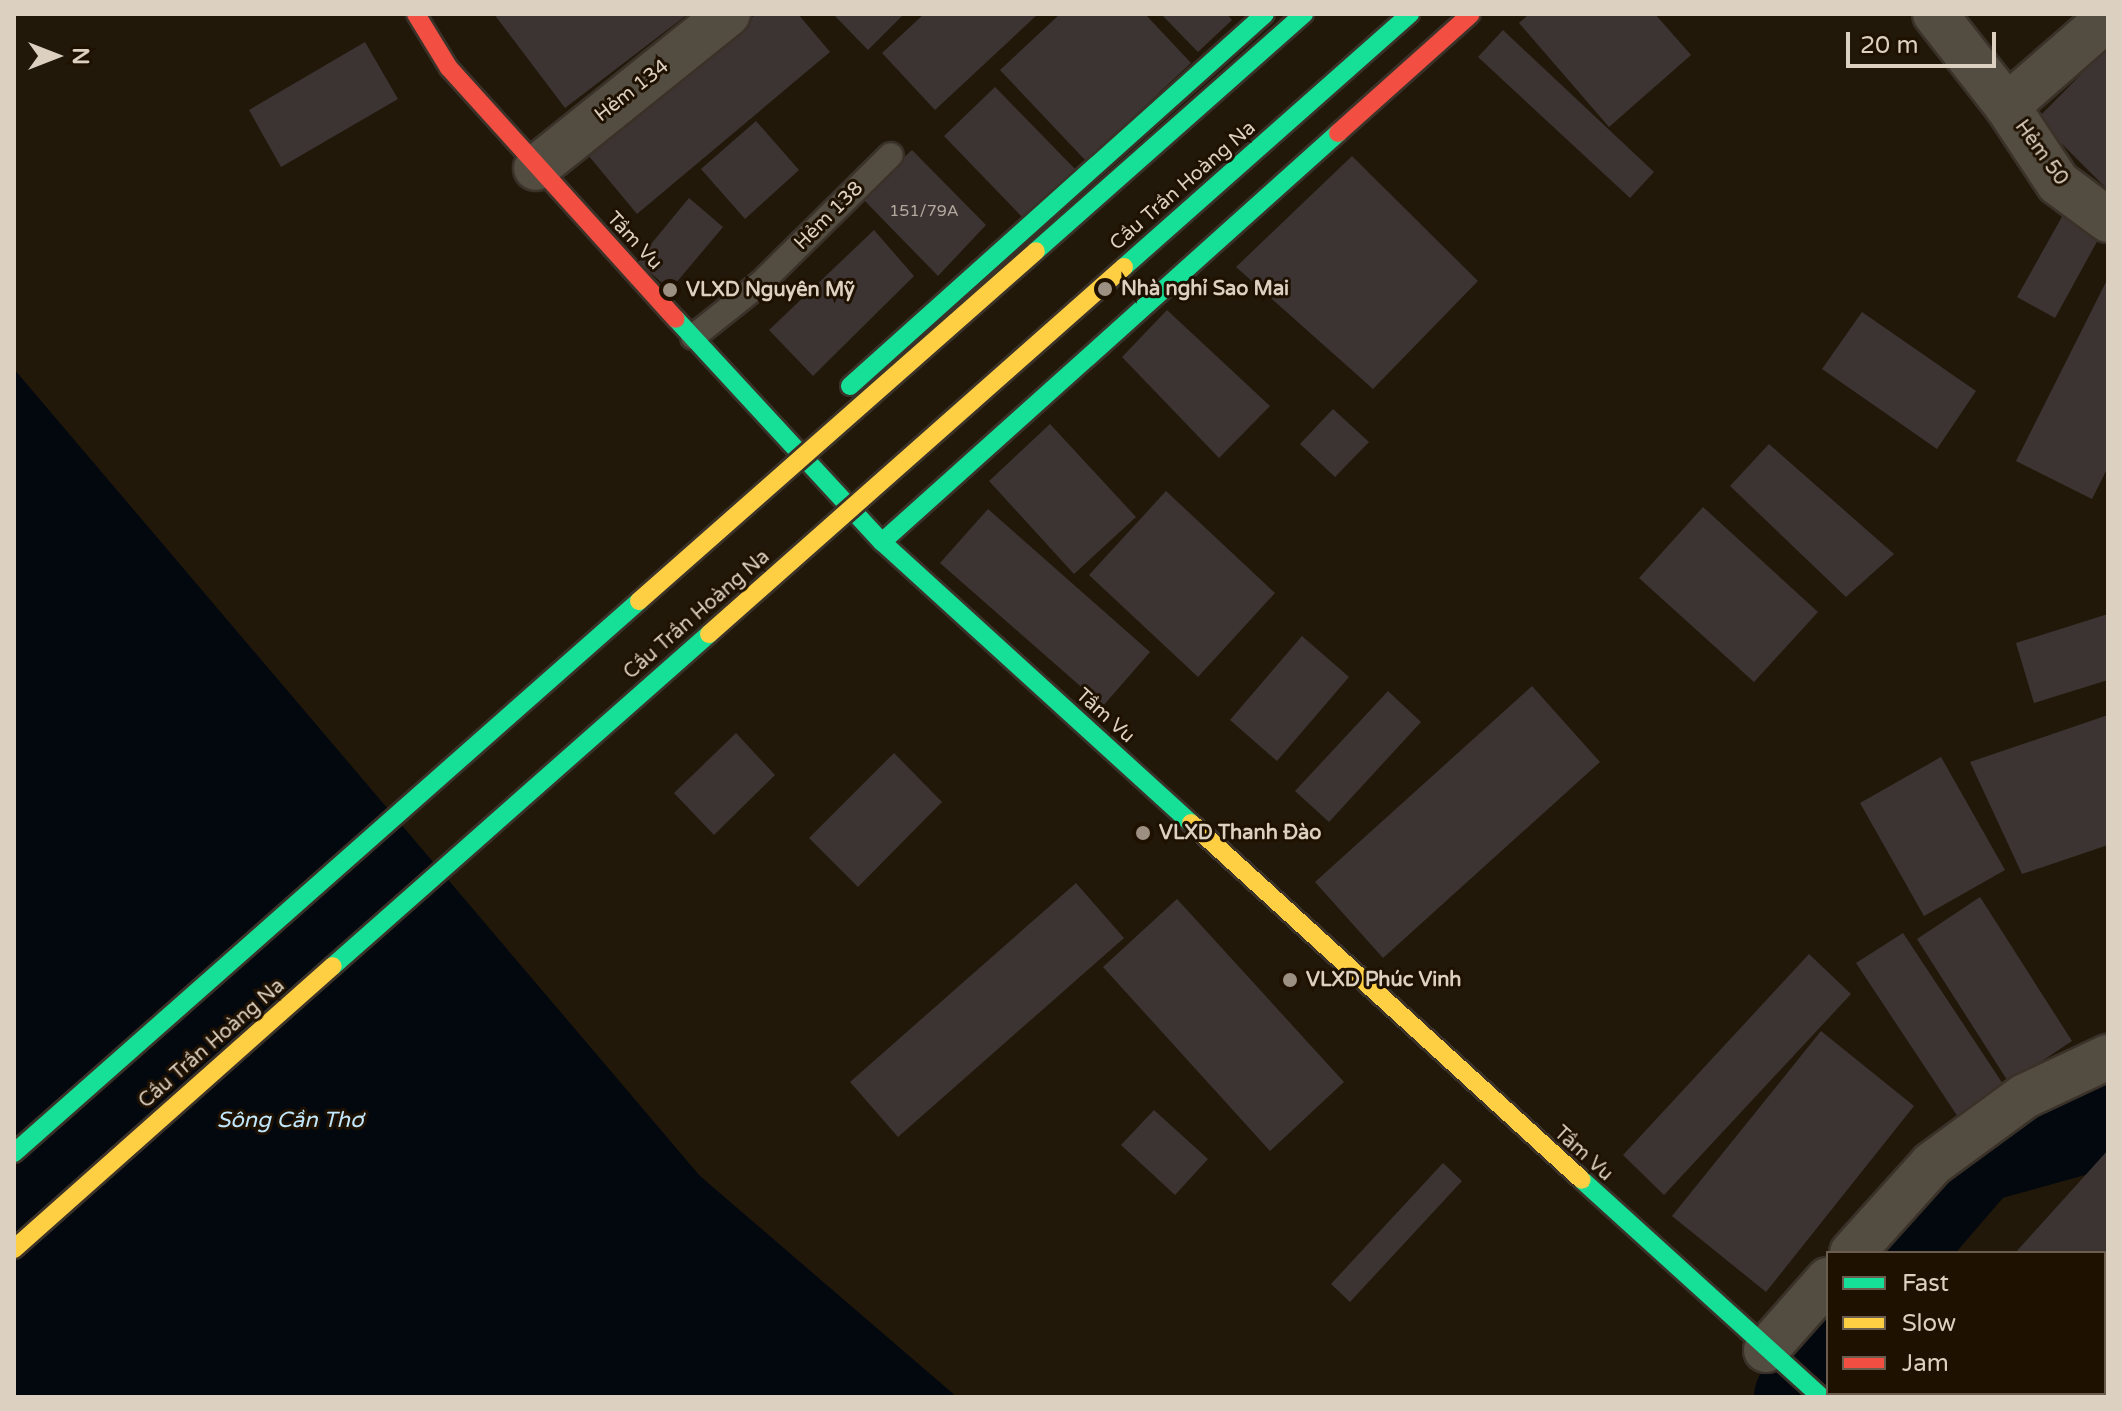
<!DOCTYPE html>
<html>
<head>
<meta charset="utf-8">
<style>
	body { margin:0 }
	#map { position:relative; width:2122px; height:1411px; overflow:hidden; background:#21180a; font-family:"Varela Round",sans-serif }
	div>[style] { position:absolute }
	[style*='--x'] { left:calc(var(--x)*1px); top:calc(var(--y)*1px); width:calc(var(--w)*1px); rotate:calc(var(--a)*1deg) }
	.water>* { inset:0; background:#03080f }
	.river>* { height:90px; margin:-45px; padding:0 45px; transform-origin:45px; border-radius:45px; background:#03080f }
	.building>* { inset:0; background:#3c3433 }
	.roads { filter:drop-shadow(2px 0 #3a3229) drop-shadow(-2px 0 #3a3229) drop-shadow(0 2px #3a3229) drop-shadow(0 -2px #3a3229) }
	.lane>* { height:24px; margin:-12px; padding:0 12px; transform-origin:12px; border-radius:12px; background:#534c41 }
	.street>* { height:44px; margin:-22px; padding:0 22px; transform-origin:22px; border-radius:22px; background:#534c41 }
	.fast>* { height:18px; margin:-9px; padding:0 9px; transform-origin:9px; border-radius:9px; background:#16e098 }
	.slow>* { height:18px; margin:-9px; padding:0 9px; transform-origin:9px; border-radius:9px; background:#ffcf43 }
	.jam>* { height:18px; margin:-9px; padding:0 9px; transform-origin:9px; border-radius:9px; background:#f24e42 }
	.bridges { filter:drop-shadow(2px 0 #3a3229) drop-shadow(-2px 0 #3a3229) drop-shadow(0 2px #3a3229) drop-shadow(0 -2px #3a3229) }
	.fast-bridge>* { height:18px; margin:-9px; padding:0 9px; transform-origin:9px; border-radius:9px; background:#16e098 }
	.slow-bridge>* { height:18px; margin:-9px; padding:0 9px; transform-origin:9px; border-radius:9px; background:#ffcf43 }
	.dots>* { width:22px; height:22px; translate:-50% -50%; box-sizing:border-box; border:4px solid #1f1100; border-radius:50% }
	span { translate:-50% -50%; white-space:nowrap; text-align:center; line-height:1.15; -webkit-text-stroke:6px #1f1100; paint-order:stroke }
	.number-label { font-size:16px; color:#b4a99e }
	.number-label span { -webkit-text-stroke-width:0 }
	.street-label { font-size:20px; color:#dcd0c1 }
	.poi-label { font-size:20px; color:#dcd0c1; font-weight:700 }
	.left { translate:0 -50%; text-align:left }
	.water-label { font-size:22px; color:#c0e7fb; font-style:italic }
	.frame { position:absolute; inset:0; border:16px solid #dcd0c1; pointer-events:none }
	.legend { position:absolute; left:1826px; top:1251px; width:280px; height:144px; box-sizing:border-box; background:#1f1100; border:2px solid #6b5d4d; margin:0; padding:10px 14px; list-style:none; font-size:24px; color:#dcd0c1 }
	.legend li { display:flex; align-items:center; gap:16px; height:40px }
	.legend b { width:40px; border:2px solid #6b5d4d }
	.north { position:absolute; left:16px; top:16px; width:80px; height:80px; -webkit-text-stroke:6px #1f1100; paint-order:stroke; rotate:90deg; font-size:22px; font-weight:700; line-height:32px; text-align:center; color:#dcd0c1 }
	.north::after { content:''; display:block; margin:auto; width:28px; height:36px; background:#dcd0c1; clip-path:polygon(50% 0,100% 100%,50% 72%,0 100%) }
	.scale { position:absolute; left:1846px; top:32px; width:150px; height:36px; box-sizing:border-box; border:4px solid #dcd0c1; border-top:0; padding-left:10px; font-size:24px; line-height:28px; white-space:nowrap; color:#dcd0c1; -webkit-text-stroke:6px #1f1100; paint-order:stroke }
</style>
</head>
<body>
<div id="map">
	<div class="water">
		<div style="clip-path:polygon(14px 369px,700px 1176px,957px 1397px,14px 1397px)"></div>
	</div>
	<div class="river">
		<div style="--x:1896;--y:1253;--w:125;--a:-49.2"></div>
		<div style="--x:1978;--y:1158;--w:135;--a:-15.5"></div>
		<div style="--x:1799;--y:1397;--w:53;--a:-56.6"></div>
	</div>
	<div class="building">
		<div style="clip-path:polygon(494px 14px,688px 14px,565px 108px)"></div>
		<div style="clip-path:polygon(756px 14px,798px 14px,830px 52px,637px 214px,588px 155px)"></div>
		<div style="clip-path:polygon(833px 14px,904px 14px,868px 50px)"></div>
		<div style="clip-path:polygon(924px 14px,1038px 14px,935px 110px,882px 53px)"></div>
		<div style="clip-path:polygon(1060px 14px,1145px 14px,1191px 63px,1086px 161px,1000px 70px)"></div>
		<div style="clip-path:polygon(1161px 14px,1227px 14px,1232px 20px,1198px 52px)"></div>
		<div style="clip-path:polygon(1529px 14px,1655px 14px,1691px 55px,1609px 127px,1519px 23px)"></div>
		<div style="clip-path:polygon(1503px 30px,1654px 172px,1630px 198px,1478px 57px)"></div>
		<div style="clip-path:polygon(365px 42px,398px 99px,281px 167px,249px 110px)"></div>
		<div style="clip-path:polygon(2108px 47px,2108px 190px,2037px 119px)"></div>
		<div style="clip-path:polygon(995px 87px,1076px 170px,1025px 220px,944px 136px)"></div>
		<div style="clip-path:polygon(756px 121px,799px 170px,745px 219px,701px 169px)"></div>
		<div style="clip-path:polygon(912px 150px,986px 225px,938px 276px,861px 197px)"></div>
		<div style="clip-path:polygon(1352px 156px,1478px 281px,1373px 389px,1236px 267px)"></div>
		<div style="clip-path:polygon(689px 198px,723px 227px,670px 290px,637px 261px)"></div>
		<div style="clip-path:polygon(2068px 206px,2105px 227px,2055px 318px,2017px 297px)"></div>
		<div style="clip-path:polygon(874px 230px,914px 276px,813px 376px,769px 330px)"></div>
		<div style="clip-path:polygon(2108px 278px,2108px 467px,2092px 499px,2016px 461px)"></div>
		<div style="clip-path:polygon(1167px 310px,1270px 406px,1219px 458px,1122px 357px)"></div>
		<div style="clip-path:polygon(1862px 312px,1976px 391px,1937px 449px,1822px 369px)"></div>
		<div style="clip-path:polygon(1333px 409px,1369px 442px,1335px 477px,1300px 444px)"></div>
		<div style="clip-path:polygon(1050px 424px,1136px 517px,1074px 574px,989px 481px)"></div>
		<div style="clip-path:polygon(1769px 444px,1894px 554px,1846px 597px,1730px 486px)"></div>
		<div style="clip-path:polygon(1166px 491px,1275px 593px,1198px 677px,1089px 575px)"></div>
		<div style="clip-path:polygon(1703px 507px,1818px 612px,1754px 682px,1639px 578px)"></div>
		<div style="clip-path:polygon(988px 509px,1150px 652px,1103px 706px,940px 563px)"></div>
		<div style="clip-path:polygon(2108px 614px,2108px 680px,2034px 703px,2016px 643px)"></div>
		<div style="clip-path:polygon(1302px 636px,1349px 677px,1277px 761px,1230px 720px)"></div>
		<div style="clip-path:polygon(1532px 686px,1600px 762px,1383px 958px,1315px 882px)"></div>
		<div style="clip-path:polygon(1388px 691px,1421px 722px,1329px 822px,1295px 791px)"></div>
		<div style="clip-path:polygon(2108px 715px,2108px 845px,2022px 874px,1970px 762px)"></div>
		<div style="clip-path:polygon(736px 733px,775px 775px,714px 835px,674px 793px)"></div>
		<div style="clip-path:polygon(894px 753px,942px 802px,858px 887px,809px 838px)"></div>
		<div style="clip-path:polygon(1941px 757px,2005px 870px,1924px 916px,1860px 803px)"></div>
		<div style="clip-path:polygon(1076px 883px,1124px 938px,898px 1137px,850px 1082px)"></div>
		<div style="clip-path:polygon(1980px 897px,2072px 1041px,2009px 1083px,1917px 939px)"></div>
		<div style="clip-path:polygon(1177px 899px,1344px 1082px,1270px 1151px,1103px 967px)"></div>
		<div style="clip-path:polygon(1903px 933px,2005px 1087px,1958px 1117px,1856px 963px)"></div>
		<div style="clip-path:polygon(1809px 954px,1851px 994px,1664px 1195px,1623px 1155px)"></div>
		<div style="clip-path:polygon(1821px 1031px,1914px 1106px,1766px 1292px,1672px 1216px)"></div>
		<div style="clip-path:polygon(1154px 1110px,1208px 1159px,1175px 1195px,1121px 1145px)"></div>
		<div style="clip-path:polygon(2108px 1150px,2108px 1397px,1942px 1397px,2104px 1393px,2104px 1253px,2015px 1253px)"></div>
		<div style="clip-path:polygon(1443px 1163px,1462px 1181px,1350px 1302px,1331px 1284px)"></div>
	</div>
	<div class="roads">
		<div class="lane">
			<div style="--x:693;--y:337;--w:87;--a:-38.5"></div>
			<div style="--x:761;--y:283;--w:182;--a:-44.6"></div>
		</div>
		<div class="street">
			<div style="--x:1935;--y:14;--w:117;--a:52"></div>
			<div style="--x:2108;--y:18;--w:134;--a:138.9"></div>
			<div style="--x:2007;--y:106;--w:92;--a:56.5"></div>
			<div style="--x:2058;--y:183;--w:62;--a:36.5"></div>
			<div style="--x:536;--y:168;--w:246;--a:-38.7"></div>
			<div style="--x:1852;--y:1253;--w:120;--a:-48"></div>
			<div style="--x:1932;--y:1164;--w:115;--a:-36.2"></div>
			<div style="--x:2025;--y:1096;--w:92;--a:-25.2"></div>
			<div style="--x:1766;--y:1350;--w:94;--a:-48.5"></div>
		</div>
		<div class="fast">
			<div style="--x:676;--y:319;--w:304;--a:47.3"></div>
			<div style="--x:882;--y:542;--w:418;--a:42.3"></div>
			<div style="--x:850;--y:386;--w:557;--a:-41.87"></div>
			<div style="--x:882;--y:542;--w:613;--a:-41.89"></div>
			<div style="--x:1582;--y:1180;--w:323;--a:42.2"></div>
		</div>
		<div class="slow">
			<div style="--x:1191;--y:823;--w:529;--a:42.4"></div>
		</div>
		<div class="jam">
			<div style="--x:416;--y:14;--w:63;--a:58.6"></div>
			<div style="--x:449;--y:68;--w:338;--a:47.9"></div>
			<div style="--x:1338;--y:133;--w:178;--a:-41.8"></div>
		</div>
	</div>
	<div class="bridges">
		<div class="fast-bridge">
			<div style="--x:1036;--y:251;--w:358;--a:-41.5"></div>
			<div style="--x:1124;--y:267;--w:382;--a:-41.5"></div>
			<div style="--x:333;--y:966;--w:502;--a:-41.44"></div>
			<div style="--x:14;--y:1153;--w:834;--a:-41.45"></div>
		</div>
		<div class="slow-bridge">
			<div style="--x:639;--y:601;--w:529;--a:-41.4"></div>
			<div style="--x:709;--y:634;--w:554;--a:-41.49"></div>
			<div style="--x:14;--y:1249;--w:426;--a:-41.6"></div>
		</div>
	</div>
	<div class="dots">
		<div style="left:1105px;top:289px;background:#9b9081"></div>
		<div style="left:670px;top:290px;background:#9b9081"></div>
		<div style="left:1143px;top:833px;background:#9b9081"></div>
		<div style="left:1290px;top:980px;background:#9b9081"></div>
	</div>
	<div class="number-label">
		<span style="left:924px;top:211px">151/79A</span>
	</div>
	<div class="street-label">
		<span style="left:632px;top:91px;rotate:-38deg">Hẻm 134</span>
		<span style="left:2041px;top:153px;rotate:54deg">Hẻm 50</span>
		<span style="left:1183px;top:186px;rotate:-41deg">Cầu Trần Hoàng Na</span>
		<span style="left:829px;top:216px;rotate:-45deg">Hẻm 138</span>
		<span style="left:634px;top:241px;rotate:47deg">Tầm Vu</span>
		<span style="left:697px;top:615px;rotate:-41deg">Cầu Trần Hoàng Na</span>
		<span style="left:1105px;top:716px;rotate:42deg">Tầm Vu</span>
		<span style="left:212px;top:1044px;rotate:-41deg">Cầu Trần Hoàng Na</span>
		<span style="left:1583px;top:1154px;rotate:42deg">Tầm Vu</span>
	</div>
	<div class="poi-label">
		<span class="left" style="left:1121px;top:289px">Nhà nghỉ Sao Mai</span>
		<span class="left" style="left:686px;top:290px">VLXD Nguyên Mỹ</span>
		<span class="left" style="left:1159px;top:833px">VLXD Thanh Đào</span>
		<span class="left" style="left:1306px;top:980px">VLXD Phúc Vinh</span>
	</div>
	<div class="water-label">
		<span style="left:290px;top:1121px">Sông Cần Thơ</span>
	</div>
	<div class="frame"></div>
	<ul class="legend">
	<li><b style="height:10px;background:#16e098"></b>Fast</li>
	<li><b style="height:10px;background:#ffcf43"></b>Slow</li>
	<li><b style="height:10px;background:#f24e42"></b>Jam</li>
	</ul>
	<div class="north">N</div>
	<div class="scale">20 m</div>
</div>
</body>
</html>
